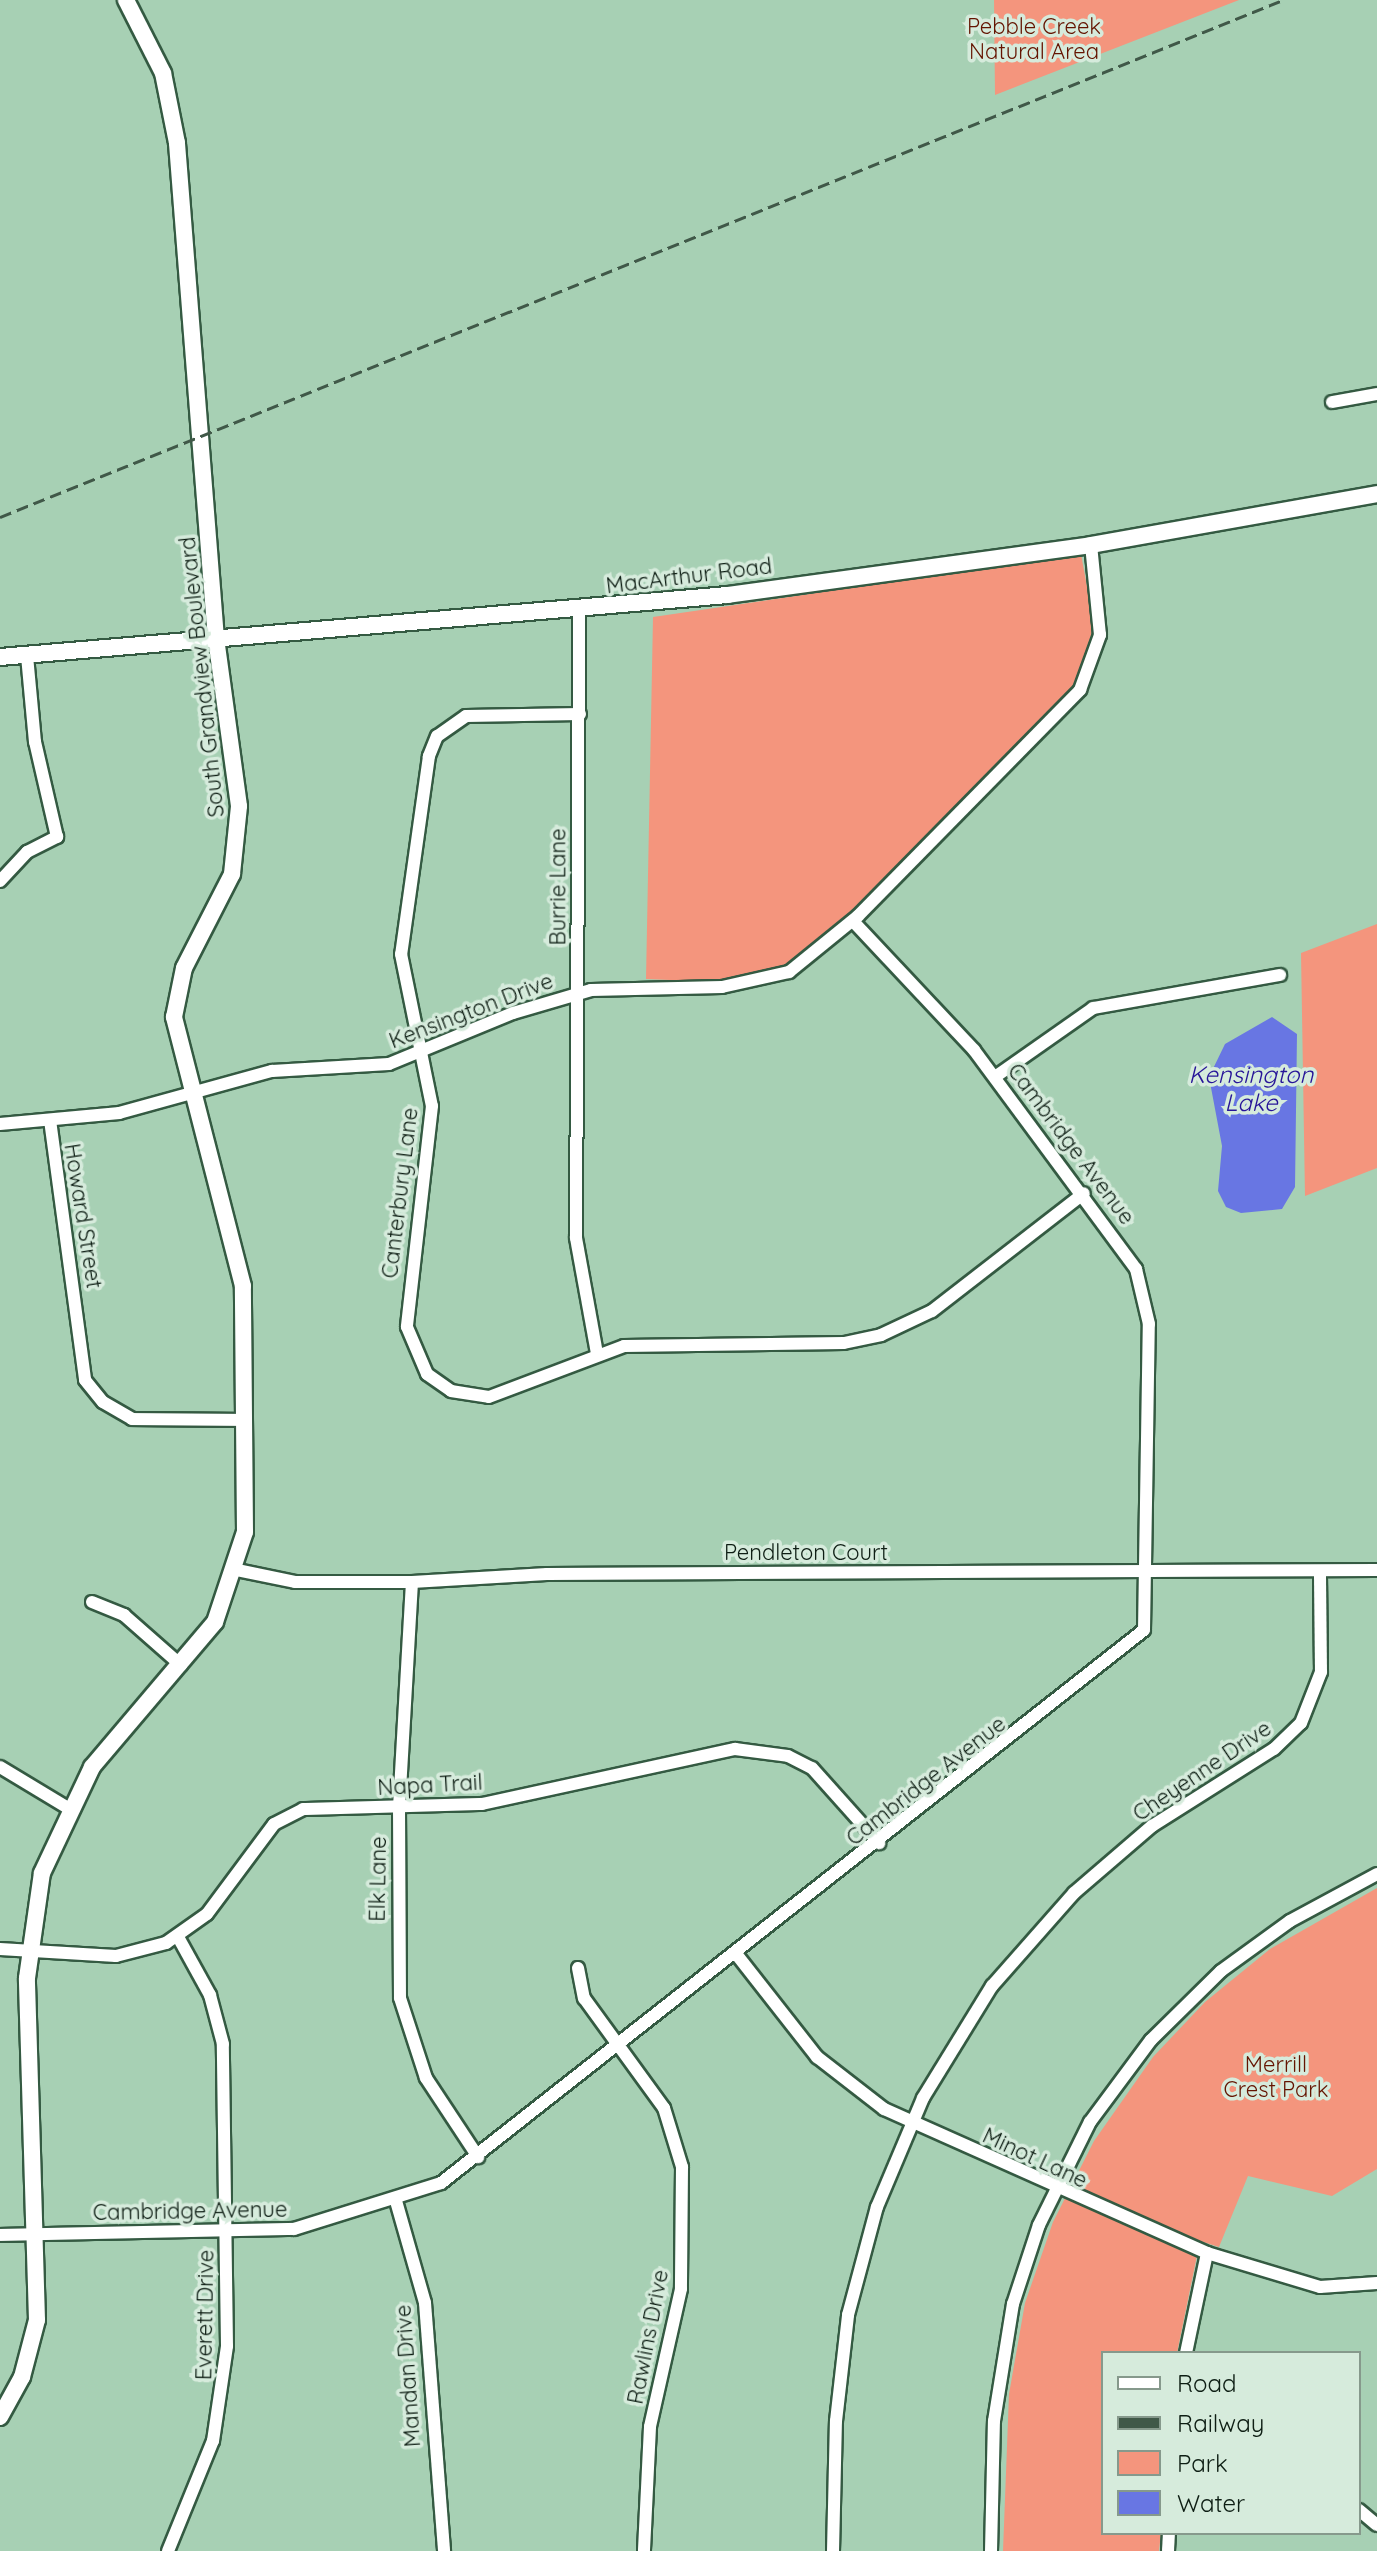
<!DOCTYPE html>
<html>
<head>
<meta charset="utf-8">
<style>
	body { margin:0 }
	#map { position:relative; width:1377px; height:2551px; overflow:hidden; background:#a7d0b4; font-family:Quicksand,sans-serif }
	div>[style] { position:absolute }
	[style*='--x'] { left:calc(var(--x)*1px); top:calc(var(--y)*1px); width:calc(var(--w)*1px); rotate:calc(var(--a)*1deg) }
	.green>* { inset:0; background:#f4957d }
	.water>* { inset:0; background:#6876e3 }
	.roads { filter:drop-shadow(2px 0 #345a42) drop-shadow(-2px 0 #345a42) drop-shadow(0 2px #345a42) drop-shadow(0 -2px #345a42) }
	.minor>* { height:12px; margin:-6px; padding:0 6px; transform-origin:6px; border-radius:6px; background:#fff }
	.tertiary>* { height:16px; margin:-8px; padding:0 8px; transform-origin:8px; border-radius:8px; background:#fff }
	.rail>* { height:3px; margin-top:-1.5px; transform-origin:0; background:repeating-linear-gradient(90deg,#405848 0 12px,transparent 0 18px) }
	span { translate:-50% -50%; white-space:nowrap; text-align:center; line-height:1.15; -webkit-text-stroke:7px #d6ebdc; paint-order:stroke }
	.park-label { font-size:22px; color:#641401 }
	.street-label { font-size:22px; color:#0e1e14 }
	.water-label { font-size:24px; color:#261498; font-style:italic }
	.legend { position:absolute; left:1101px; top:2351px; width:260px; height:184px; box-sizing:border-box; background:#d6ebdc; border:2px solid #86998c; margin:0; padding:10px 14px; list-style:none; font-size:24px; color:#0e1e14 }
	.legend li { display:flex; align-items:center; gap:16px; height:40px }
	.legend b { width:40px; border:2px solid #86998c }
</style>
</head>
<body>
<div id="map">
	<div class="green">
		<div style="clip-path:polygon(994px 0,1239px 0,995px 95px)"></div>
		<div style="clip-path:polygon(1081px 554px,1094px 625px,1077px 683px,838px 927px,787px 967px,719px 982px,646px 979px,653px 617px)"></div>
		<div style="clip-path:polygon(1377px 924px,1377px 1168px,1305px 1196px,1301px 953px)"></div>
		<div style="clip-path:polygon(1377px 1888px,1377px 2169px,1332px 2196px,1248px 2176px,1219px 2247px,1200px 2241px,1177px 2353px,1103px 2353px,1103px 2533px,1161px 2533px,1159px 2551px,1003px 2551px,1009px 2394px,1025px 2303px,1053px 2222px,1094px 2141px,1153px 2057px,1205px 2002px,1270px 1949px)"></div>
	</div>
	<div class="water">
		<div style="clip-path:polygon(1272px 1017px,1297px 1034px,1295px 1187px,1282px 1209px,1241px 1213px,1226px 1207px,1218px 1191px,1222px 1146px,1209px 1077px,1225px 1044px)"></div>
	</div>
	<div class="roads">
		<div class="minor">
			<div style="--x:1332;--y:402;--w:46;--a:-10.1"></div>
			<div style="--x:579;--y:611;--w:627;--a:90.27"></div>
			<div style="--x:576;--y:1238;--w:117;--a:79.7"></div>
			<div style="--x:580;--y:714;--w:114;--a:179"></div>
			<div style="--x:466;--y:716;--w:35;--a:145"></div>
			<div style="--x:437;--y:736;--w:22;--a:112"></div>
			<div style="--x:429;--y:756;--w:200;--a:98"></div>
			<div style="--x:401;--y:954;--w:155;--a:78.5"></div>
			<div style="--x:432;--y:1106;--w:222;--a:96.5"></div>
			<div style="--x:407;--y:1327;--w:51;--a:66.9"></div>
			<div style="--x:427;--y:1374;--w:29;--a:35"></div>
			<div style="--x:451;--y:1391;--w:38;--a:9"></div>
			<div style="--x:489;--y:1397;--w:144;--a:-20.7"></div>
			<div style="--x:624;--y:1346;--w:220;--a:-0.8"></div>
			<div style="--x:844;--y:1343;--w:38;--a:-12"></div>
			<div style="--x:881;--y:1335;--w:56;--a:-25.2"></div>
			<div style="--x:932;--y:1311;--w:192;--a:-37.8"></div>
			<div style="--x:0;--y:881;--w:40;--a:-47"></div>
			<div style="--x:27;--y:852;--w:34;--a:-27"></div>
			<div style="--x:57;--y:837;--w:98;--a:-103"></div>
			<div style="--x:35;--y:742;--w:87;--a:-95.3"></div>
			<div style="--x:995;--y:1077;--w:120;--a:-35.1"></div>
			<div style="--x:1093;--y:1008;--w:190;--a:-10"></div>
			<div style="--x:50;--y:1120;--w:262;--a:82.3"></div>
			<div style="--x:85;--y:1380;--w:28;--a:51"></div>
			<div style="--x:103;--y:1402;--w:34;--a:30"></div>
			<div style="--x:132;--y:1419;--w:114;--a:0.5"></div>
			<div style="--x:0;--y:1124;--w:120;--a:-5.3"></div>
			<div style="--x:119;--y:1113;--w:159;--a:-15.4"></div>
			<div style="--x:272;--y:1071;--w:117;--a:-3.4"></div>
			<div style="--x:389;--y:1064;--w:134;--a:-22.4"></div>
			<div style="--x:513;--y:1013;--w:81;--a:-16.4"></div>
			<div style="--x:591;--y:990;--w:131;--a:-1.3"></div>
			<div style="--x:722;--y:987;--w:69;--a:-12.6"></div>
			<div style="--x:789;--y:972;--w:89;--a:-39.1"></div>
			<div style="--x:858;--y:916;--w:317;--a:-45.5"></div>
			<div style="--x:1080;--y:690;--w:59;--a:-70"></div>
			<div style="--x:1100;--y:635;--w:90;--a:-95.7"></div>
			<div style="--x:237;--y:1570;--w:59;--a:11.7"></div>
			<div style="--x:295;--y:1582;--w:117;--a:0"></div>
			<div style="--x:412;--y:1582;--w:135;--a:-3.4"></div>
			<div style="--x:547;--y:1574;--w:830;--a:-0.28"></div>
			<div style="--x:412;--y:1582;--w:226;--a:93.3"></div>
			<div style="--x:399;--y:1808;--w:190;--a:89.7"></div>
			<div style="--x:400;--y:1998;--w:84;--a:72"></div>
			<div style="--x:426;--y:2078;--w:95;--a:56.6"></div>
			<div style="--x:92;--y:1602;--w:35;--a:22"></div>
			<div style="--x:124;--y:1615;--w:76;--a:41.3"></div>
			<div style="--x:0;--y:1767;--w:79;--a:31.1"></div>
			<div style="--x:0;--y:1949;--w:116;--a:3.5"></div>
			<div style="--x:116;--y:1956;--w:52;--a:-14.6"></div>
			<div style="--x:166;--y:1943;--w:50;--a:-35.3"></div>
			<div style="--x:207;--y:1914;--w:112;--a:-53.3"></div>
			<div style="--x:274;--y:1824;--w:33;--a:-27"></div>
			<div style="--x:303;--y:1809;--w:179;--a:-1.6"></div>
			<div style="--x:482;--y:1804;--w:259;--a:-12.3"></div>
			<div style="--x:735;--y:1749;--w:53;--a:7.5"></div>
			<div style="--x:788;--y:1756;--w:27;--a:27"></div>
			<div style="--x:812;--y:1768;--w:101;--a:48.2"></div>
			<div style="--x:737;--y:1955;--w:130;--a:51.9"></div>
			<div style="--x:817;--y:2057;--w:85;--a:37.8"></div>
			<div style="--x:884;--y:2109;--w:354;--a:24"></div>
			<div style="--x:1207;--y:2253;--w:118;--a:16.7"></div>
			<div style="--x:1320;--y:2287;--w:57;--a:-4"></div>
			<div style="--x:578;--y:1968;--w:31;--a:79"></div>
			<div style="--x:584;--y:1998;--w:136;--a:54"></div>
			<div style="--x:664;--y:2108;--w:62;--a:73"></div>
			<div style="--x:682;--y:2167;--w:122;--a:90.5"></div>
			<div style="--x:681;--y:2289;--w:141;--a:102.7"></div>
			<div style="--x:650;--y:2427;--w:124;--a:92.8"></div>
			<div style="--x:396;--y:2201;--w:106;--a:74.1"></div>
			<div style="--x:425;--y:2303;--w:249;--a:85.6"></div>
			<div style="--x:0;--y:2235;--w:294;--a:-1.2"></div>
			<div style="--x:294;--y:2229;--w:154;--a:-17.4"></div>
			<div style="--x:441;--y:2183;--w:894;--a:-38.19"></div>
			<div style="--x:1144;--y:1630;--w:306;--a:-89.1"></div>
			<div style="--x:1149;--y:1324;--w:57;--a:-103.3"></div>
			<div style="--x:1136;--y:1269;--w:272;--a:-126.5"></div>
			<div style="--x:974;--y:1050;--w:177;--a:-133.2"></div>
			<div style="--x:1186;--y:2353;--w:102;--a:-78.1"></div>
			<div style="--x:1359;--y:2510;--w:23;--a:40"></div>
			<div style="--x:168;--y:2551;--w:119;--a:-67.8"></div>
			<div style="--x:213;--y:2441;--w:96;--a:-81.6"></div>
			<div style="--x:227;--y:2346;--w:302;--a:-90.8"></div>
			<div style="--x:223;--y:2044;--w:51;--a:-104.9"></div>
			<div style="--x:210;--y:1995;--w:66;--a:-118.9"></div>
			<div style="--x:833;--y:2551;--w:130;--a:-88.7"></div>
			<div style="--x:836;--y:2421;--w:107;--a:-83.5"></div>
			<div style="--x:848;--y:2315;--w:112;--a:-75"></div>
			<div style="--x:877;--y:2207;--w:118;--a:-67.1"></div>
			<div style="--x:923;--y:2098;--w:132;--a:-58.4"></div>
			<div style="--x:992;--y:1986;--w:124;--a:-48.6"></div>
			<div style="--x:1074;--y:1893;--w:103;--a:-40.7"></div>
			<div style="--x:1152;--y:1826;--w:144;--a:-32.3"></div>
			<div style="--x:1274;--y:1749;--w:37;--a:-44"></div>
			<div style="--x:1301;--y:1723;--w:55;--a:-68.6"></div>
			<div style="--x:1321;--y:1672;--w:101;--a:-90.6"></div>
			<div style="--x:991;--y:2551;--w:130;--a:-88.7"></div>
			<div style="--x:994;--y:2421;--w:119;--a:-80.8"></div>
			<div style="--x:1013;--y:2304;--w:83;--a:-71.8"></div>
			<div style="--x:1039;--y:2225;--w:115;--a:-63.7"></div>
			<div style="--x:1090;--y:2122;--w:102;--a:-53.4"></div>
			<div style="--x:1151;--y:2040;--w:98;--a:-44.6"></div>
			<div style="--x:1221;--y:1971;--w:85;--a:-35.9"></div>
			<div style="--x:1290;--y:1921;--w:99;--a:-28.4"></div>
			<div style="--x:1168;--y:2551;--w:18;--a:-87"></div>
		</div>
		<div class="tertiary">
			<div style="--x:0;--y:657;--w:730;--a:-4.87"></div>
			<div style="--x:727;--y:595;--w:367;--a:-7.8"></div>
			<div style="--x:1091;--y:545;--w:291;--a:-10.1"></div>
			<div style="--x:0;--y:2417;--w:46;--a:-61.2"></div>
			<div style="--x:22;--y:2377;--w:59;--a:-75.3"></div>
			<div style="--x:37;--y:2320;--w:342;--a:-91.7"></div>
			<div style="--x:27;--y:1978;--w:106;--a:-81.9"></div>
			<div style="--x:42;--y:1873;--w:117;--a:-64.7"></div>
			<div style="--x:92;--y:1767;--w:190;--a:-49.7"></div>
			<div style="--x:215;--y:1622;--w:95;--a:-71.6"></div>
			<div style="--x:245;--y:1532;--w:246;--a:-90.5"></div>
			<div style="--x:243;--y:1286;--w:278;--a:-104.4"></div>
			<div style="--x:174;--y:1017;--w:50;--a:-78.5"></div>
			<div style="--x:184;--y:968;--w:106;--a:-62.9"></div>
			<div style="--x:232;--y:874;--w:68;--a:-84.1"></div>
			<div style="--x:239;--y:806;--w:169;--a:-97.8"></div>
			<div style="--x:216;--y:639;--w:498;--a:-94.5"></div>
			<div style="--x:177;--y:143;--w:71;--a:-101.3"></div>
			<div style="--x:163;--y:73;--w:82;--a:-116.9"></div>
		</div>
	</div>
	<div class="rail">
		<div style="--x:0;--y:517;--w:1383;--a:-21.95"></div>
	</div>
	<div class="park-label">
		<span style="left:1034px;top:39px">Pebble Creek<br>Natural Area</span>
		<span style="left:1276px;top:2077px">Merrill<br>Crest Park</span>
	</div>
	<div class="street-label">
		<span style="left:689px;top:576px;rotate:-7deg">MacArthur Road</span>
		<span style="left:202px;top:677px;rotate:-96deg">South Grandview Boulevard</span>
		<span style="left:558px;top:887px;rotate:-90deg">Burrie Lane</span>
		<span style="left:471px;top:1011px;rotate:-21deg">Kensington Drive</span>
		<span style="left:1071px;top:1144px;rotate:53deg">Cambridge Avenue</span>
		<span style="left:400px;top:1193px;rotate:-83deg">Canterbury Lane</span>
		<span style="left:83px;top:1216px;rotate:81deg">Howard Street</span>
		<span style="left:806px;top:1553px">Pendleton Court</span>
		<span style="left:1202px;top:1771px;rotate:-34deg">Cheyenne Drive</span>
		<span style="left:926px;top:1781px;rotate:-38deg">Cambridge Avenue</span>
		<span style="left:430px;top:1785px;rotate:-3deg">Napa Trail</span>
		<span style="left:378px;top:1879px;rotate:-89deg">Elk Lane</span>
		<span style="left:1035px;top:2158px;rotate:25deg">Minot Lane</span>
		<span style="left:190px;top:2211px;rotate:-1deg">Cambridge Avenue</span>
		<span style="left:205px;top:2315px;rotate:-89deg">Everett Drive</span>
		<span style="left:648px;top:2337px;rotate:-79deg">Rawlins Drive</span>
		<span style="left:408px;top:2376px;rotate:-94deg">Mandan Drive</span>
	</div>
	<div class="water-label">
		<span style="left:1251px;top:1089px">Kensington<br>Lake</span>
	</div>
	<ul class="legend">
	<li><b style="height:10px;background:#fff"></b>Road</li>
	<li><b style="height:10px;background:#405848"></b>Railway</li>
	<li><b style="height:22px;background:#f4957d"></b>Park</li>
	<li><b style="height:22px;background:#6876e3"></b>Water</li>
	</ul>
</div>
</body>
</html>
